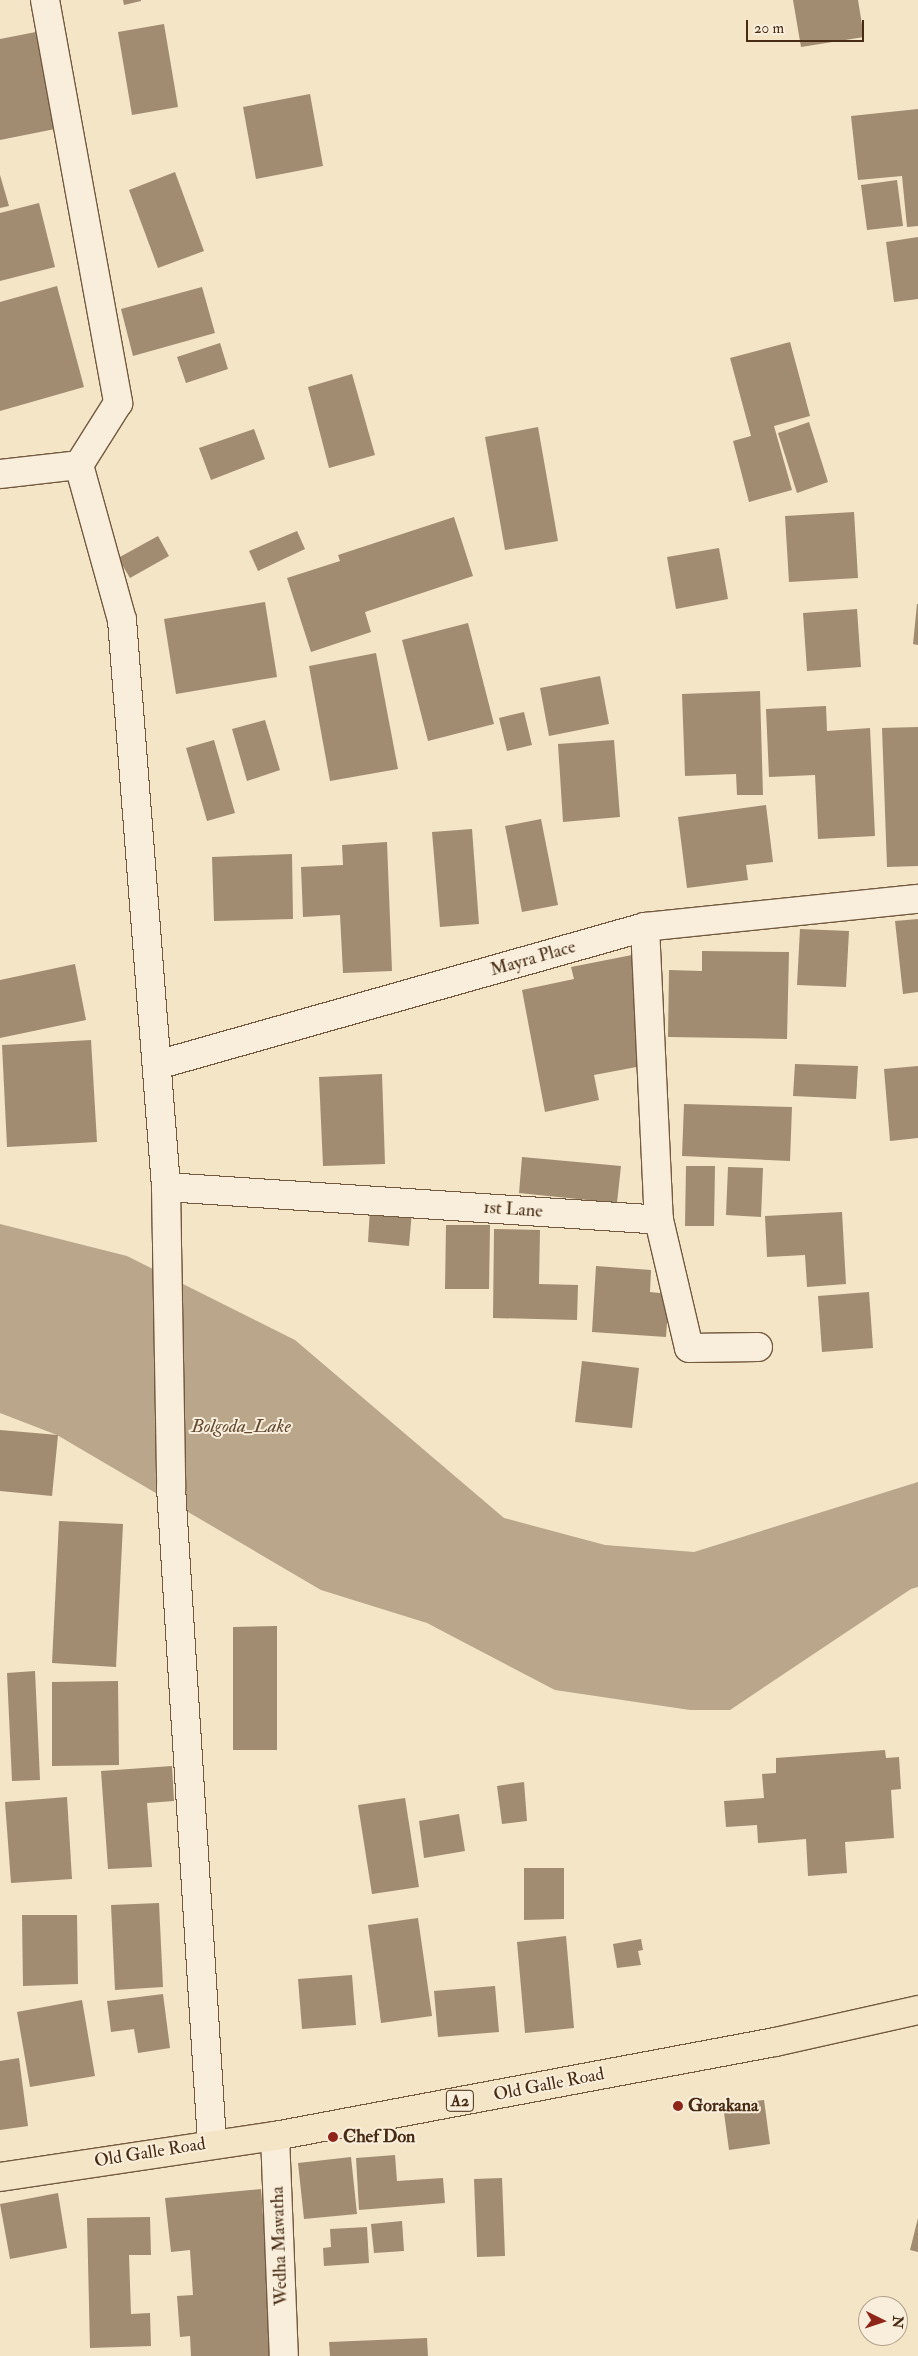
<!DOCTYPE html>
<html>
<head>
<meta charset="utf-8">
<style>
	body { margin:0 }
	#map { position:relative; width:918px; height:2356px; overflow:hidden; background:#f4e5c7; font-family:"IM FELL Double Pica",serif }
	div>[style] { position:absolute }
	[style*='--x'] { left:calc(var(--x)*1px); top:calc(var(--y)*1px); width:calc(var(--w)*1px); rotate:calc(var(--a)*1deg) }
	.water>* { inset:0; background:#baa68a }
	.building>* { inset:0; background:#a18c71 }
	.roads { filter:drop-shadow(1px 0 #735a40) drop-shadow(-1px 0 #735a40) drop-shadow(0 1px #735a40) drop-shadow(0 -1px #735a40) }
	.street>* { height:28px; margin:-14px; padding:0 14px; transform-origin:14px; border-radius:14px; background:#f8eedb }
	.highway>* { height:28px; margin:-14px; padding:0 14px; transform-origin:14px; border-radius:14px; background:#f4e5c7 }
	.dots>* { width:14px; height:14px; translate:-50% -50%; box-sizing:border-box; border:2px solid #f8eedb; border-radius:50% }
	span { translate:-50% -50%; white-space:nowrap; text-align:center; line-height:1.15; -webkit-text-stroke:4px #f8eedb; paint-order:stroke }
	.shield-label span { padding:1px 4px; background:#f8eedb; border:1px solid; border-radius:4px; -webkit-text-stroke-width:0 }
	.shield-label { font-size:16px; color:#482b13; font-weight:700 }
	.street-label { font-size:18px; color:#482b13 }
	.poi-label { font-size:18px; color:#482b13; font-weight:700 }
	.left { translate:0 -50%; text-align:left }
	.water-label { font-size:19px; color:#644a31; font-style:italic }
	.north { position:absolute; left:858px; top:2296px; width:50px; height:50px; box-sizing:border-box; background:#f8eedb; border:1px solid #b2a08b; border-radius:50%; rotate:94deg; font-size:14px; font-weight:700; line-height:20px; text-align:center; color:#482b13 }
	.north::after { content:''; display:block; margin:auto; width:18px; height:22px; background:#8f2418; clip-path:polygon(50% 0,100% 100%,50% 72%,0 100%) }
	.scale { position:absolute; left:746px; top:20px; width:118px; height:22px; box-sizing:border-box; border:2px solid #482b13; border-top:0; padding-left:6px; font-size:15px; line-height:18px; white-space:nowrap; color:#482b13; -webkit-text-stroke:4px #f8eedb; paint-order:stroke }
</style>
</head>
<body>
<div id="map">
	<div class="water">
		<div style="clip-path:polygon(0 1224px,127px 1256px,295px 1340px,504px 1518px,605px 1545px,694px 1552px,918px 1482px,918px 1587px,911px 1589px,730px 1710px,690px 1710px,555px 1690px,427px 1623px,321px 1590px,57px 1435px,0 1413px)"></div>
	</div>
	<div class="building">
		<div style="clip-path:polygon(123px 0,141px 0,141px 1px,124px 5px)"></div>
		<div style="clip-path:polygon(793px 0,858px 0,864px 37px,801px 47px)"></div>
		<div style="clip-path:polygon(164px 24px,178px 107px,132px 115px,118px 32px)"></div>
		<div style="clip-path:polygon(41px 31px,60px 128px,0 140px,0 39px)"></div>
		<div style="clip-path:polygon(310px 94px,323px 166px,256px 179px,243px 107px)"></div>
		<div style="clip-path:polygon(918px 109px,918px 226px,907px 227px,902px 176px,858px 180px,851px 116px)"></div>
		<div style="clip-path:polygon(175px 172px,204px 251px,158px 268px,129px 190px)"></div>
		<div style="clip-path:polygon(0 175px,9px 206px,0 208px)"></div>
		<div style="clip-path:polygon(897px 180px,903px 226px,867px 230px,861px 185px)"></div>
		<div style="clip-path:polygon(39px 203px,55px 267px,0 281px,0 213px)"></div>
		<div style="clip-path:polygon(918px 237px,918px 299px,894px 302px,886px 242px)"></div>
		<div style="clip-path:polygon(57px 286px,84px 387px,0 411px,0 302px)"></div>
		<div style="clip-path:polygon(202px 287px,215px 333px,133px 356px,121px 309px)"></div>
		<div style="clip-path:polygon(790px 342px,810px 416px,774px 426px,792px 490px,749px 502px,733px 441px,751px 436px,730px 358px)"></div>
		<div style="clip-path:polygon(220px 343px,228px 369px,186px 383px,177px 357px)"></div>
		<div style="clip-path:polygon(352px 374px,375px 455px,329px 468px,308px 387px)"></div>
		<div style="clip-path:polygon(809px 422px,828px 482px,797px 493px,778px 433px)"></div>
		<div style="clip-path:polygon(538px 427px,558px 541px,505px 550px,485px 437px)"></div>
		<div style="clip-path:polygon(254px 429px,265px 459px,211px 480px,199px 448px)"></div>
		<div style="clip-path:polygon(854px 512px,858px 578px,789px 582px,785px 516px)"></div>
		<div style="clip-path:polygon(454px 517px,473px 576px,365px 612px,371px 632px,311px 652px,287px 578px,340px 561px,338px 555px)"></div>
		<div style="clip-path:polygon(297px 531px,305px 549px,258px 571px,249px 551px)"></div>
		<div style="clip-path:polygon(158px 536px,169px 556px,130px 578px,118px 558px)"></div>
		<div style="clip-path:polygon(719px 548px,728px 599px,676px 609px,667px 557px)"></div>
		<div style="clip-path:polygon(265px 602px,277px 677px,176px 694px,164px 619px)"></div>
		<div style="clip-path:polygon(917px 604px,918px 604px,918px 645px,913px 644px)"></div>
		<div style="clip-path:polygon(857px 609px,861px 667px,807px 671px,803px 613px)"></div>
		<div style="clip-path:polygon(468px 623px,494px 724px,428px 741px,402px 640px)"></div>
		<div style="clip-path:polygon(376px 653px,398px 769px,330px 781px,309px 666px)"></div>
		<div style="clip-path:polygon(600px 676px,609px 724px,549px 736px,540px 688px)"></div>
		<div style="clip-path:polygon(760px 691px,763px 795px,737px 795px,736px 774px,685px 776px,682px 694px)"></div>
		<div style="clip-path:polygon(826px 706px,827px 731px,870px 728px,875px 836px,818px 839px,815px 775px,769px 777px,766px 709px)"></div>
		<div style="clip-path:polygon(524px 712px,532px 745px,507px 751px,499px 718px)"></div>
		<div style="clip-path:polygon(265px 720px,280px 770px,247px 781px,232px 729px)"></div>
		<div style="clip-path:polygon(918px 727px,918px 866px,887px 867px,882px 728px)"></div>
		<div style="clip-path:polygon(214px 740px,235px 813px,207px 821px,186px 748px)"></div>
		<div style="clip-path:polygon(614px 740px,620px 817px,563px 822px,558px 744px)"></div>
		<div style="clip-path:polygon(766px 805px,773px 862px,746px 865px,748px 880px,687px 888px,678px 817px)"></div>
		<div style="clip-path:polygon(541px 819px,558px 905px,522px 912px,505px 826px)"></div>
		<div style="clip-path:polygon(472px 829px,479px 924px,440px 927px,432px 832px)"></div>
		<div style="clip-path:polygon(387px 842px,392px 971px,343px 973px,340px 915px,303px 917px,301px 867px,343px 865px,342px 845px)"></div>
		<div style="clip-path:polygon(292px 854px,293px 919px,214px 921px,212px 857px)"></div>
		<div style="clip-path:polygon(918px 919px,918px 992px,903px 994px,895px 921px)"></div>
		<div style="clip-path:polygon(800px 929px,849px 931px,846px 987px,797px 985px)"></div>
		<div style="clip-path:polygon(702px 951px,789px 952px,787px 1039px,668px 1037px,669px 970px,702px 971px)"></div>
		<div style="clip-path:polygon(632px 955px,642px 1007px,647px 1065px,594px 1075px,599px 1100px,545px 1112px,522px 990px,574px 979px,571px 967px)"></div>
		<div style="clip-path:polygon(75px 964px,86px 1020px,0 1038px,0 980px)"></div>
		<div style="clip-path:polygon(91px 1040px,97px 1142px,7px 1147px,2px 1045px)"></div>
		<div style="clip-path:polygon(795px 1064px,858px 1066px,856px 1099px,793px 1096px)"></div>
		<div style="clip-path:polygon(918px 1066px,918px 1138px,890px 1141px,884px 1069px)"></div>
		<div style="clip-path:polygon(382px 1074px,385px 1164px,323px 1166px,319px 1077px)"></div>
		<div style="clip-path:polygon(684px 1104px,792px 1107px,790px 1161px,682px 1156px)"></div>
		<div style="clip-path:polygon(522px 1157px,621px 1166px,617px 1203px,519px 1193px)"></div>
		<div style="clip-path:polygon(686px 1166px,715px 1166px,714px 1226px,685px 1226px)"></div>
		<div style="clip-path:polygon(728px 1167px,763px 1168px,761px 1217px,726px 1215px)"></div>
		<div style="clip-path:polygon(370px 1208px,412px 1211px,409px 1246px,368px 1242px)"></div>
		<div style="clip-path:polygon(842px 1212px,846px 1284px,807px 1287px,805px 1255px,767px 1257px,765px 1216px)"></div>
		<div style="clip-path:polygon(446px 1225px,490px 1225px,489px 1289px,445px 1289px)"></div>
		<div style="clip-path:polygon(494px 1229px,540px 1230px,539px 1284px,578px 1285px,577px 1320px,493px 1318px)"></div>
		<div style="clip-path:polygon(596px 1266px,651px 1270px,650px 1292px,669px 1294px,666px 1337px,592px 1332px)"></div>
		<div style="clip-path:polygon(869px 1292px,873px 1348px,822px 1352px,818px 1296px)"></div>
		<div style="clip-path:polygon(582px 1361px,639px 1368px,632px 1428px,575px 1422px)"></div>
		<div style="clip-path:polygon(0 1430px,58px 1435px,52px 1496px,0 1491px)"></div>
		<div style="clip-path:polygon(59px 1521px,123px 1524px,116px 1667px,52px 1663px)"></div>
		<div style="clip-path:polygon(277px 1626px,277px 1750px,233px 1750px,233px 1627px)"></div>
		<div style="clip-path:polygon(35px 1671px,40px 1780px,12px 1781px,7px 1673px)"></div>
		<div style="clip-path:polygon(118px 1681px,119px 1765px,52px 1766px,52px 1682px)"></div>
		<div style="clip-path:polygon(885px 1750px,886px 1758px,899px 1757px,901px 1789px,891px 1790px,894px 1838px,845px 1842px,847px 1873px,808px 1876px,806px 1839px,758px 1843px,757px 1825px,726px 1827px,724px 1801px,764px 1798px,762px 1774px,776px 1773px,776px 1758px)"></div>
		<div style="clip-path:polygon(172px 1766px,174px 1801px,147px 1803px,152px 1867px,108px 1869px,101px 1771px)"></div>
		<div style="clip-path:polygon(524px 1782px,527px 1821px,502px 1824px,497px 1786px)"></div>
		<div style="clip-path:polygon(67px 1797px,72px 1879px,11px 1883px,5px 1802px)"></div>
		<div style="clip-path:polygon(405px 1798px,419px 1887px,372px 1894px,358px 1805px)"></div>
		<div style="clip-path:polygon(459px 1814px,465px 1851px,424px 1858px,419px 1821px)"></div>
		<div style="clip-path:polygon(524px 1868px,564px 1868px,564px 1919px,524px 1920px)"></div>
		<div style="clip-path:polygon(159px 1903px,163px 1987px,115px 1990px,111px 1905px)"></div>
		<div style="clip-path:polygon(22px 1915px,77px 1915px,78px 1984px,23px 1986px)"></div>
		<div style="clip-path:polygon(418px 1918px,432px 2016px,381px 2023px,368px 1925px)"></div>
		<div style="clip-path:polygon(566px 1936px,574px 2028px,525px 2033px,517px 1942px)"></div>
		<div style="clip-path:polygon(641px 1939px,643px 1950px,638px 1951px,641px 1965px,617px 1968px,613px 1944px)"></div>
		<div style="clip-path:polygon(352px 1975px,356px 2025px,302px 2029px,298px 1979px)"></div>
		<div style="clip-path:polygon(495px 1986px,499px 2032px,438px 2037px,434px 1991px)"></div>
		<div style="clip-path:polygon(163px 1994px,170px 2048px,138px 2053px,134px 2029px,111px 2032px,107px 2001px)"></div>
		<div style="clip-path:polygon(82px 2000px,95px 2076px,30px 2087px,17px 2012px)"></div>
		<div style="clip-path:polygon(19px 2058px,28px 2126px,0 2130px,0 2061px)"></div>
		<div style="clip-path:polygon(764px 2100px,770px 2144px,729px 2150px,723px 2105px)"></div>
		<div style="clip-path:polygon(395px 2155px,397px 2181px,443px 2178px,445px 2203px,359px 2210px,356px 2158px)"></div>
		<div style="clip-path:polygon(351px 2157px,357px 2214px,304px 2219px,298px 2163px)"></div>
		<div style="clip-path:polygon(502px 2178px,505px 2256px,477px 2257px,474px 2179px)"></div>
		<div style="clip-path:polygon(261px 2189px,274px 2356px,191px 2356px,190px 2336px,180px 2337px,177px 2296px,193px 2295px,190px 2250px,171px 2252px,165px 2198px)"></div>
		<div style="clip-path:polygon(58px 2193px,67px 2248px,10px 2259px,0 2204px)"></div>
		<div style="clip-path:polygon(150px 2217px,151px 2255px,129px 2255px,131px 2314px,150px 2313px,151px 2346px,90px 2348px,87px 2218px)"></div>
		<div style="clip-path:polygon(918px 2218px,918px 2252px,910px 2250px)"></div>
		<div style="clip-path:polygon(402px 2221px,404px 2251px,374px 2253px,371px 2224px)"></div>
		<div style="clip-path:polygon(367px 2227px,369px 2263px,324px 2266px,323px 2248px,331px 2247px,330px 2229px)"></div>
		<div style="clip-path:polygon(427px 2338px,428px 2356px,330px 2356px,329px 2342px)"></div>
	</div>
	<div class="roads">
		<div class="street">
			<div style="--x:45;--y:0;--w:410;--a:79.7"></div>
			<div style="--x:118;--y:403;--w:73;--a:122.2"></div>
			<div style="--x:79;--y:465;--w:161;--a:74.5"></div>
			<div style="--x:122;--y:620;--w:569;--a:85.56"></div>
			<div style="--x:166;--y:1187;--w:300;--a:89"></div>
			<div style="--x:171;--y:1487;--w:657;--a:86.42"></div>
			<div style="--x:0;--y:474;--w:80;--a:-6.5"></div>
			<div style="--x:645;--y:927;--w:293;--a:87.3"></div>
			<div style="--x:157;--y:1065;--w:507;--a:-15.79"></div>
			<div style="--x:645;--y:927;--w:274;--a:-5.9"></div>
			<div style="--x:166;--y:1187;--w:494;--a:3.8"></div>
			<div style="--x:659;--y:1220;--w:131;--a:76.8"></div>
			<div style="--x:689;--y:1348;--w:69;--a:-0.8"></div>
			<div style="--x:275;--y:2136;--w:220;--a:87.7"></div>
		</div>
		<div class="highway">
			<div style="--x:0;--y:2177;--w:278;--a:-8.5"></div>
			<div style="--x:275;--y:2136;--w:509;--a:-10.65"></div>
			<div style="--x:775;--y:2042;--w:147;--a:-12.6"></div>
		</div>
	</div>
	<div class="dots">
		<div style="left:678px;top:2106px;background:#8f2418"></div>
		<div style="left:333px;top:2137px;background:#8f2418"></div>
	</div>
	<div class="shield-label">
		<span style="left:460px;top:2101px">A2</span>
	</div>
	<div class="street-label">
		<span style="left:533px;top:959px;rotate:-16deg">Mayra Place</span>
		<span style="left:513px;top:1210px;rotate:4deg">1st Lane</span>
		<span style="left:549px;top:2085px;rotate:-11deg">Old Galle Road</span>
		<span style="left:150px;top:2153px;rotate:-9deg">Old Galle Road</span>
		<span style="left:280px;top:2246px;rotate:-92deg">Wedha Mawatha</span>
	</div>
	<div class="poi-label">
		<span class="left" style="left:688px;top:2106px">Gorakana</span>
		<span class="left" style="left:343px;top:2137px">Chef Don</span>
	</div>
	<div class="water-label">
		<span style="left:241px;top:1427px">Bolgoda_Lake</span>
	</div>
	<div class="north">N</div>
	<div class="scale">20 m</div>
</div>
</body>
</html>
